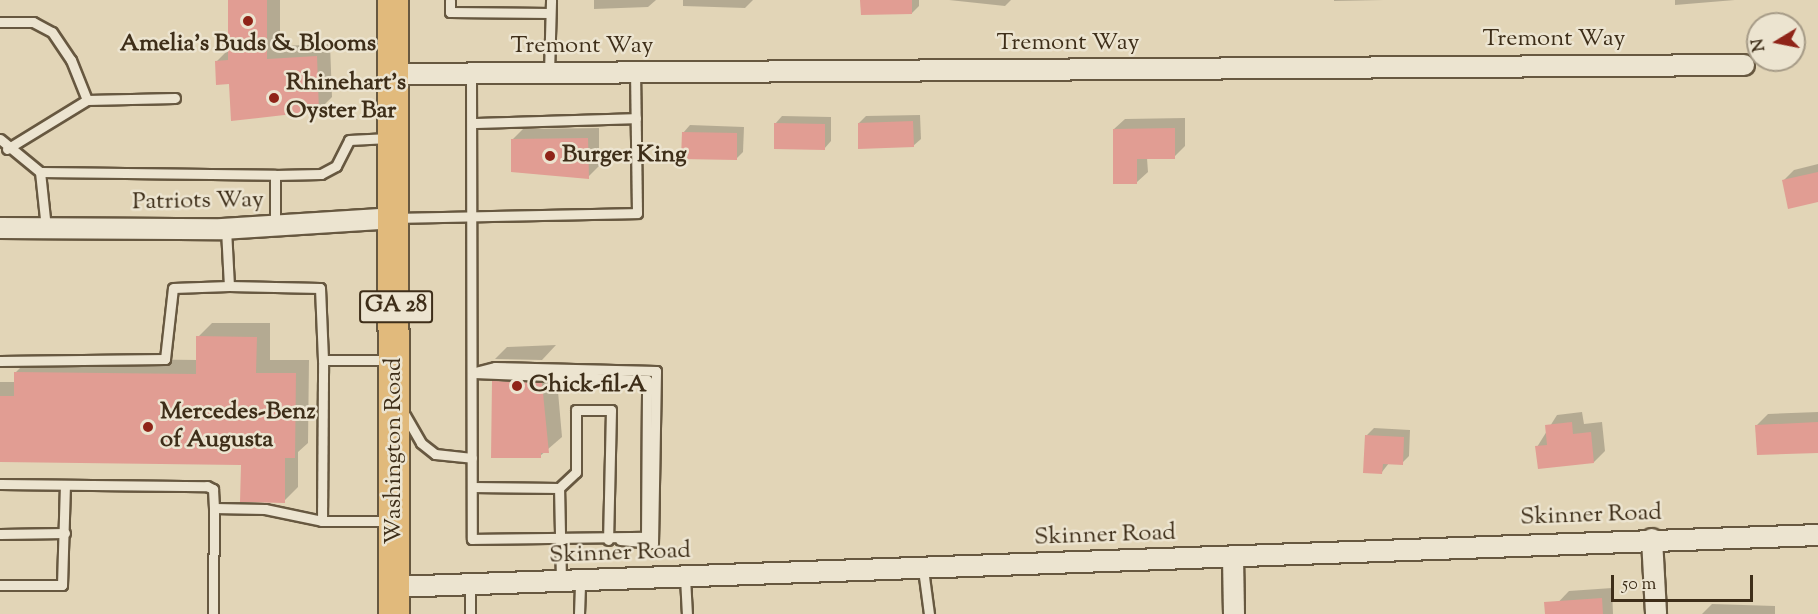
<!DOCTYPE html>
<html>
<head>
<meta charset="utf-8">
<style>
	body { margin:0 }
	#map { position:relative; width:1818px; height:614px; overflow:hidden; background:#e2d5b7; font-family:"Sorts Mill Goudy",serif }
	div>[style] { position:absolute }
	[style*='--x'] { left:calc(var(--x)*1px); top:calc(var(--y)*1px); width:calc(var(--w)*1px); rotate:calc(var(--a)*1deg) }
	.shadow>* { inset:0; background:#0003 }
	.building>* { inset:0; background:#e19d93 }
	.roads { filter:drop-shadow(2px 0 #675840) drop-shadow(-2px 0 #675840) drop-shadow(0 2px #675840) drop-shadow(0 -2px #675840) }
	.service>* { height:9px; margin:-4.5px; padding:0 4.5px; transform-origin:4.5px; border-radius:4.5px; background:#ece4d0 }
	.minor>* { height:20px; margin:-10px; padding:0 10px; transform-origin:10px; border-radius:10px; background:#ece4d0 }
	.primary>* { height:30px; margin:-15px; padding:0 15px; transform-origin:15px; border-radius:15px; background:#e1ba7c }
	.dots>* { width:16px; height:16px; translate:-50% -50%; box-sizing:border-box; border:3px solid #ece4d0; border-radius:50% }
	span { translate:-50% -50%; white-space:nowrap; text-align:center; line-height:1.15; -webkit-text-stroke:5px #ece4d0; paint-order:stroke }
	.shield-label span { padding:2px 4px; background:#ece4d0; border:2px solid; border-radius:4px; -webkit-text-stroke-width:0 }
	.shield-label { font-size:22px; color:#3e2e19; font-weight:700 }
	.street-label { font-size:24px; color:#3e2e19 }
	.poi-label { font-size:24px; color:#3e2e19; font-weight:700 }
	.left { translate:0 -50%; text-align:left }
	.north { position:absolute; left:1746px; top:12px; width:60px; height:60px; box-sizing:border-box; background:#ece4d0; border:2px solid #a69b87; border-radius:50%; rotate:260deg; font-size:16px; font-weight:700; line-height:24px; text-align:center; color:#3e2e19 }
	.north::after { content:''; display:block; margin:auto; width:21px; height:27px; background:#8f2418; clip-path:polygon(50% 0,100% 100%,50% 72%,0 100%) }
	.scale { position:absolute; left:1611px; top:575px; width:142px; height:27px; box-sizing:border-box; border:3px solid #3e2e19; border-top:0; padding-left:8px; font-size:18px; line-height:21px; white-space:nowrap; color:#3e2e19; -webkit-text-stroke:4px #ece4d0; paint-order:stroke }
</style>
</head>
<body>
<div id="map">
	<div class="shadow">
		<div style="clip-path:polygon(230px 0,280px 0,280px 46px,330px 44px,332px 97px,319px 110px,231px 82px,217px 61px,229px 49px)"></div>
		<div style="clip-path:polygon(594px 0,656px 0,648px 7px,594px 9px)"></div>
		<div style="clip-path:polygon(683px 0,753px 0,745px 8px,683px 6px)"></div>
		<div style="clip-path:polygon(862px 0,919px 0,919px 6px,912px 13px)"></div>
		<div style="clip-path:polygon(949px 0,1011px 0,1005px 6px)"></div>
		<div style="clip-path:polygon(1334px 0,1384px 0,1334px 1px)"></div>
		<div style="clip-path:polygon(1675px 0,1735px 0,1675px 5px)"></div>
		<div style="clip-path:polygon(920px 115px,921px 139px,913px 146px,859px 123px,866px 116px)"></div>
		<div style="clip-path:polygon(782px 116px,831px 117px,831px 141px,824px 149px,775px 124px)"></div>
		<div style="clip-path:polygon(1185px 118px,1185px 146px,1174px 157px,1147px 158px,1148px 172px,1137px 182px,1114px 129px,1125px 119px)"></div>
		<div style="clip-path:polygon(690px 125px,744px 127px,743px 152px,736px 159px,683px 133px)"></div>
		<div style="clip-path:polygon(599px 128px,599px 166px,588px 177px,512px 140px,523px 129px)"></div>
		<div style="clip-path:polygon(1818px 164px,1818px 201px,1783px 181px,1794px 170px)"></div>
		<div style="clip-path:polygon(212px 323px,270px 323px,270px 360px,309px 360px,308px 443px,298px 452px,298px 487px,284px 501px,242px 463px,0 461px,0 382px,16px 382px,16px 372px,30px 358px,198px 360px,198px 337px)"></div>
		<div style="clip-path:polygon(556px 345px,542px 360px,495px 359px,507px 347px)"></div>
		<div style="clip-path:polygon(507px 367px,556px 369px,562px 437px,540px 456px,493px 381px)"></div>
		<div style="clip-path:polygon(1582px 412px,1584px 424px,1602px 422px,1605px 451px,1594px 462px,1537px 447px,1557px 415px)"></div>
		<div style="clip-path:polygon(1818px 412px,1818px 451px,1757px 425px,1768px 414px)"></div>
		<div style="clip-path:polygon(1374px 428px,1410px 430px,1409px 456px,1402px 463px,1389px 463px,1382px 472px,1367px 435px)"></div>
		<div style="clip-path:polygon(1612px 588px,1613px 614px,1547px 614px,1569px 591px)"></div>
		<div style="clip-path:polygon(1712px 604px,1775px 606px,1775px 614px,1702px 614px)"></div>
	</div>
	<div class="building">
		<div style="clip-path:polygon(228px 0,267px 0,267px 59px,317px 56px,319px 111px,231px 121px,229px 84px,216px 85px,215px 61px,228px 60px)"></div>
		<div style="clip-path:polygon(860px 0,912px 0,912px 14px,861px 15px)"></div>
		<div style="clip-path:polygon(913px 121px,914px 147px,858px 149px,858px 123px)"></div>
		<div style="clip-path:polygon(774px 123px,825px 124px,825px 150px,774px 149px)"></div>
		<div style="clip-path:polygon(1175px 128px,1175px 159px,1137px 159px,1137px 184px,1113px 184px,1113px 129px)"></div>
		<div style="clip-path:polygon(682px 132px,737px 133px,737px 160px,681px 159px)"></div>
		<div style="clip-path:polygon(588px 138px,589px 179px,511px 172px,511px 139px)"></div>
		<div style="clip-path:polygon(1818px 172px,1818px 202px,1788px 209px,1782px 180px)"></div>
		<div style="clip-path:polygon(196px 336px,257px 337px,256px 373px,296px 373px,295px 458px,285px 458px,285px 503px,240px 502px,241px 465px,0 462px,0 396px,14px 396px,14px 372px,196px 374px)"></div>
		<div style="clip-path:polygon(492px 381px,542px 383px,549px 453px,541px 453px,541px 458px,491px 458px)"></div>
		<div style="clip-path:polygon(1572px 422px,1573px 434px,1591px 432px,1594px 463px,1538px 469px,1535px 446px,1547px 445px,1545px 425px)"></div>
		<div style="clip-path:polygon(1818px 422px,1818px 453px,1757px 455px,1755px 425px)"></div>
		<div style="clip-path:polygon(1365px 435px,1404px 437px,1403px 465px,1383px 464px,1382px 474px,1363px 473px)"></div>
		<div style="clip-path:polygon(1602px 598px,1603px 614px,1545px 614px,1544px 602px)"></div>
	</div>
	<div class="roads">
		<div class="service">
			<div style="--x:450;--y:0;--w:12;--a:90"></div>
			<div style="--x:450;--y:12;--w:100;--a:0.6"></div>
			<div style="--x:0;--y:22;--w:33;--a:0"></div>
			<div style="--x:33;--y:22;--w:21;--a:28"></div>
			<div style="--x:52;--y:32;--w:34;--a:56"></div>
			<div style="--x:71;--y:60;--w:43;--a:68.2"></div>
			<div style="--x:87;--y:100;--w:88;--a:-1.3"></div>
			<div style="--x:471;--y:73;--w:466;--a:89.9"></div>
			<div style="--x:472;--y:539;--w:174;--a:-0.7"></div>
			<div style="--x:646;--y:537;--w:157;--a:-89.6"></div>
			<div style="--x:647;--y:380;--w:175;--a:-177.7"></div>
			<div style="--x:549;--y:73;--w:73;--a:-88.4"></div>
			<div style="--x:472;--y:123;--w:164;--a:-1.7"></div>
			<div style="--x:0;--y:139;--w:52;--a:39.5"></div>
			<div style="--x:7;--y:149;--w:94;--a:-31.5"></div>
			<div style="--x:275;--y:175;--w:46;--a:-1.2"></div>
			<div style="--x:321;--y:174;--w:17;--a:-28"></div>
			<div style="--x:336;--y:166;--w:29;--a:-63"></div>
			<div style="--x:349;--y:140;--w:40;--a:-2.9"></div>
			<div style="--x:397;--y:218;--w:240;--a:-1.2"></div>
			<div style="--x:637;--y:213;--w:141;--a:-90.8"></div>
			<div style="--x:46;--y:228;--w:56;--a:-96.1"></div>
			<div style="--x:40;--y:172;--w:235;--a:0.7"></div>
			<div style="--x:275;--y:175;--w:51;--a:90"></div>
			<div style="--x:226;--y:229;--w:57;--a:87"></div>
			<div style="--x:229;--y:286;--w:91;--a:1.3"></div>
			<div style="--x:320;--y:288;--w:72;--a:87.6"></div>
			<div style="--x:0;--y:361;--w:165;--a:-0.7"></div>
			<div style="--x:165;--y:359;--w:71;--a:-83.6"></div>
			<div style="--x:173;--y:288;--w:56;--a:-2"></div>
			<div style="--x:475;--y:372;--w:21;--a:-14"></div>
			<div style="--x:495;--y:367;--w:161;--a:1.4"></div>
			<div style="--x:656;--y:371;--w:172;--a:91"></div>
			<div style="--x:653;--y:543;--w:33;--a:-175"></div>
			<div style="--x:405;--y:415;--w:32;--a:60"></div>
			<div style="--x:421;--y:443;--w:18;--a:38"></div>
			<div style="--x:435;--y:454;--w:37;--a:6"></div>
			<div style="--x:0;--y:484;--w:207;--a:0.6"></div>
			<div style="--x:207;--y:486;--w:7;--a:27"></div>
			<div style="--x:213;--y:489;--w:19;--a:87"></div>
			<div style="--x:214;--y:508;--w:51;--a:1.1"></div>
			<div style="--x:265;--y:509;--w:58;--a:11.9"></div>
			<div style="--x:472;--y:487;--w:87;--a:0.7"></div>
			<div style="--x:389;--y:521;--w:67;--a:180"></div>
			<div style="--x:322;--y:521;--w:161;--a:-89.6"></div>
			<div style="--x:323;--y:360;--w:68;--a:0"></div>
			<div style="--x:0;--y:534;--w:65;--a:-0.9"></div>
			<div style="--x:923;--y:569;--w:45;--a:82.4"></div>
			<div style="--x:685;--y:577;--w:37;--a:87"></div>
			<div style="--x:561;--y:581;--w:93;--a:-91.2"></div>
			<div style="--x:559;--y:488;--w:23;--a:-43"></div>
			<div style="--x:576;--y:472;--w:62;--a:-90"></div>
			<div style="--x:576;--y:410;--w:35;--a:0"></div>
			<div style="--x:611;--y:410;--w:130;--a:91.3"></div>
			<div style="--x:0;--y:585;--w:62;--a:0"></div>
			<div style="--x:62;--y:585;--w:100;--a:-88.3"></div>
			<div style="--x:213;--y:614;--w:106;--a:-89.5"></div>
			<div style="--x:470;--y:614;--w:29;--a:-90"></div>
			<div style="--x:579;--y:614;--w:33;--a:-88"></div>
		</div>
		<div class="minor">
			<div style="--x:393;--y:74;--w:1351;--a:-0.38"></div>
			<div style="--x:0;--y:228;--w:222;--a:0.3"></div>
			<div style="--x:222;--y:229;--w:174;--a:-3.6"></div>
			<div style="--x:1652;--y:539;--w:75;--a:86.9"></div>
			<div style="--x:1233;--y:557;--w:57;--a:89"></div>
			<div style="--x:394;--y:587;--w:1425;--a:-2.09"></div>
		</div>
		<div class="primary">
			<div style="--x:393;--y:0;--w:614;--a:89.91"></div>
		</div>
	</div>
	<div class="dots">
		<div style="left:248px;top:21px;background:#8f2418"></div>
		<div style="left:274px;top:98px;background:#8f2418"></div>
		<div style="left:550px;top:156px;background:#8f2418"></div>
		<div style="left:517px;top:386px;background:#8f2418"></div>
		<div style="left:148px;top:427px;background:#8f2418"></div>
	</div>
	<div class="shield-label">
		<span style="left:396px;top:307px">GA 28</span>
	</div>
	<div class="street-label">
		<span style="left:1554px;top:40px">Tremont Way</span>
		<span style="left:1068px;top:44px">Tremont Way</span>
		<span style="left:582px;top:47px">Tremont Way</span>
		<span style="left:198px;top:202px;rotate:-1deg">Patriots Way</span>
		<span style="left:395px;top:451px;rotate:-90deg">Washington Road</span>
		<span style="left:1591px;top:516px;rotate:-2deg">Skinner Road</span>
		<span style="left:1105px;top:536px;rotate:-2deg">Skinner Road</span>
		<span style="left:620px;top:554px;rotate:-2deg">Skinner Road</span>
	</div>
	<div class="poi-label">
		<span style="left:248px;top:45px">Amelia's Buds &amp; Blooms</span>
		<span class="left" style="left:286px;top:98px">Rhinehart's<br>Oyster Bar</span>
		<span class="left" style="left:562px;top:156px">Burger King</span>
		<span class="left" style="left:529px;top:386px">Chick-fil-A</span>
		<span class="left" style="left:160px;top:427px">Mercedes-Benz<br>of Augusta</span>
	</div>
	<div class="north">N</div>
	<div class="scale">50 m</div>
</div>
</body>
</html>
